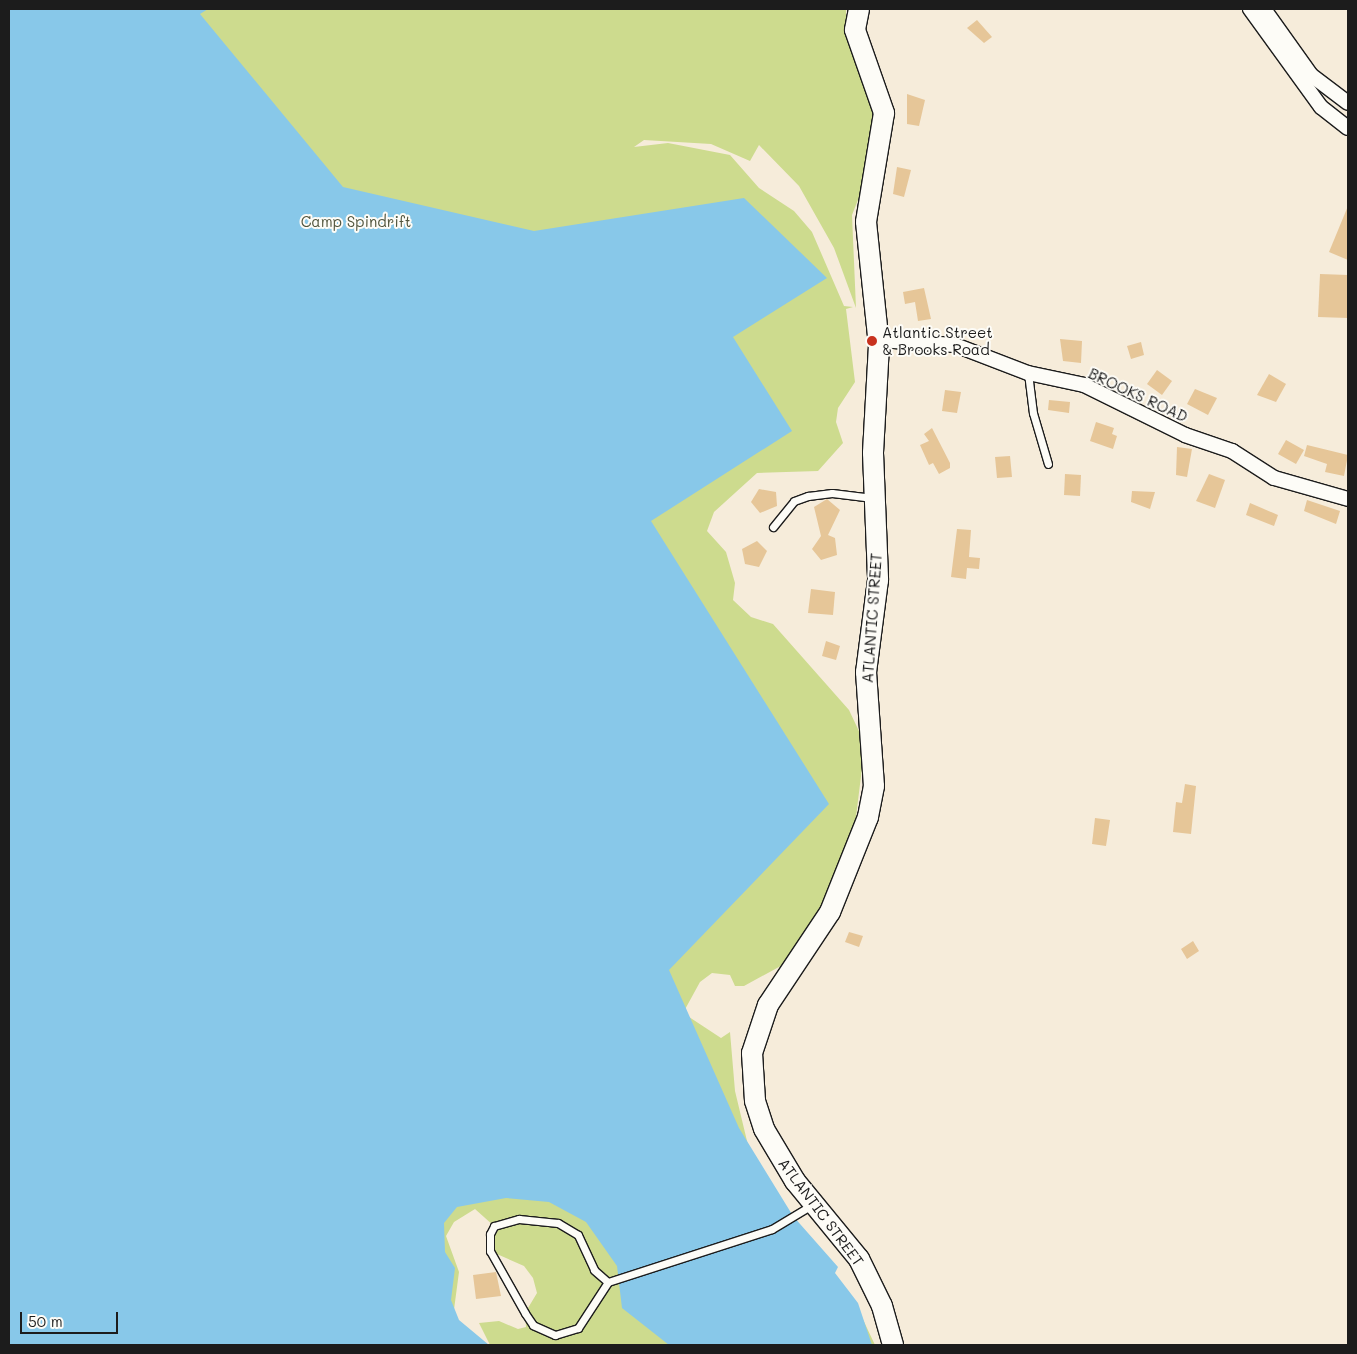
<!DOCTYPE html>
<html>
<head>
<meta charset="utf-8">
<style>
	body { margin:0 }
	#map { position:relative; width:1357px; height:1354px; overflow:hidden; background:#f6ecda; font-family:Mali,sans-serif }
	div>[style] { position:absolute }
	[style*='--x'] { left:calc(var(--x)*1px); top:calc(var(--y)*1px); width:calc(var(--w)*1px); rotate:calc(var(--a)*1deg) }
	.green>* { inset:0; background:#cddb8e }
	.water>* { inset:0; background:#88c8e9 }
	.building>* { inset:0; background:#e6c698 }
	.roads { filter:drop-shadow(1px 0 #1c1c1c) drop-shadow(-1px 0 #1c1c1c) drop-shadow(0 1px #1c1c1c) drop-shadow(0 -1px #1c1c1c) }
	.lane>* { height:7px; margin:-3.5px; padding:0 3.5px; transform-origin:3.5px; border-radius:3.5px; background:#fdfcf7 }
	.street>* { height:14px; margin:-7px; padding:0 7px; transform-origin:7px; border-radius:7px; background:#fdfcf7 }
	.secondary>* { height:20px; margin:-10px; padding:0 10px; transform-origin:10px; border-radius:10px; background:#fdfcf7 }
	.dots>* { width:14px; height:14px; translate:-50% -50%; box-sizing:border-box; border:2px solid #fdfcf7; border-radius:50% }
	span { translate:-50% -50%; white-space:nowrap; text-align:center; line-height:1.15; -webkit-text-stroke:4px #fdfcf7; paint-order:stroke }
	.park-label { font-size:15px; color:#51553e }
	.poi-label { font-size:15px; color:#1c1c1c }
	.left { translate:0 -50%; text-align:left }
	.street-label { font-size:15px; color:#1c1c1c }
	.frame { position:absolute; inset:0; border:10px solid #1c1c1c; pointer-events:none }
	.scale { position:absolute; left:20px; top:1312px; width:98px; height:22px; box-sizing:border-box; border:2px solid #1c1c1c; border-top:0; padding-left:6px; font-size:15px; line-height:18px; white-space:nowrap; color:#1c1c1c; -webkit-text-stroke:4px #fdfcf7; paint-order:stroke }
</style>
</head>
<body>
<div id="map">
	<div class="green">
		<div style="clip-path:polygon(9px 9px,846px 10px,846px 38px,861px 64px,876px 119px,867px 177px,852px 215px,856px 308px,834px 248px,799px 186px,759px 145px,750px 161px,711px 144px,644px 140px,634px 147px,668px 143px,730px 155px,759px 188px,794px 211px,812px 232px,844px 306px,853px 307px,846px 309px,855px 382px,838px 408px,836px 422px,843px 443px,818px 471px,757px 473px,714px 512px,707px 531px,726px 552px,735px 583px,733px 600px,751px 617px,773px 624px,849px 710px,865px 744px,854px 833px,809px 939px,788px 962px,744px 986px,735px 986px,730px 975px,712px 973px,700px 982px,683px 1013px,721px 1038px,730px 1032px,735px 1091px,753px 1166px,858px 1309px,875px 1345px,490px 1345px,479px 1323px,499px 1321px,518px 1329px,526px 1327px,525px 1313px,537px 1293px,533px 1278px,524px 1266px,490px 1251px,494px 1226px,475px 1209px,454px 1222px,446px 1236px,459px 1272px,453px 1317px,9px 1345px)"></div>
	</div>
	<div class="water">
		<div style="clip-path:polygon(9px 9px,208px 9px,200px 14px,343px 187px,534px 231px,744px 198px,827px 278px,733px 337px,792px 431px,651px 521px,829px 804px,669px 970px,739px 1128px,793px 1216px,838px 1267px,835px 1273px,858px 1303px,872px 1345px,669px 1345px,622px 1308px,617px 1266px,586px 1222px,549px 1202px,506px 1198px,457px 1207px,444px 1223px,445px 1252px,455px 1268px,451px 1300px,459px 1320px,489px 1345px,9px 1345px)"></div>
	</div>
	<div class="building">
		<div style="clip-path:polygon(977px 20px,992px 37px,984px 43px,967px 28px)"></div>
		<div style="clip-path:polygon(907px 94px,925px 100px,919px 126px,907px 124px)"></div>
		<div style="clip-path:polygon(897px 167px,911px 170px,904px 197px,893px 194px)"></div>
		<div style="clip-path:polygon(1348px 206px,1348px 260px,1329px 252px)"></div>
		<div style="clip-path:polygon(1320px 274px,1348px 275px,1348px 318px,1318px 317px)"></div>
		<div style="clip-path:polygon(924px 288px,931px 319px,918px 321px,915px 302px,905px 304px,903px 292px)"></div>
		<div style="clip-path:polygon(1060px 339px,1082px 341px,1081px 363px,1063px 361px)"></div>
		<div style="clip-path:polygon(1141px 342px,1144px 355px,1131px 359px,1127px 346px)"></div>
		<div style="clip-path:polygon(1157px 370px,1172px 381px,1162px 395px,1147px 384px)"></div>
		<div style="clip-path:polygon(1269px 374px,1286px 384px,1276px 402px,1257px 395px)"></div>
		<div style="clip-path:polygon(1195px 389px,1217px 398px,1208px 415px,1187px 404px)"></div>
		<div style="clip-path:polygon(945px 390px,961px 392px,957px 413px,942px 411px)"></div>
		<div style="clip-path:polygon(1049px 400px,1070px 402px,1069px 413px,1048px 410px)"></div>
		<div style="clip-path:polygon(1096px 422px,1114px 428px,1112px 434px,1117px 436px,1113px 449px,1090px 441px)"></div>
		<div style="clip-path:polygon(932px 428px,950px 463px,950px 468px,939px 474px,933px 463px,929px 465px,920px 445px,929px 441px,924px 434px)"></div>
		<div style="clip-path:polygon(1286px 440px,1304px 450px,1296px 464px,1278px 454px)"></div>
		<div style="clip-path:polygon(1307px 445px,1348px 455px,1344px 476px,1325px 472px,1327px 464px,1304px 456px)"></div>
		<div style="clip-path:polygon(1177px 447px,1192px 449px,1187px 477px,1176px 475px)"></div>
		<div style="clip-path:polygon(1010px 456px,1012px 477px,997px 478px,995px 457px)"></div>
		<div style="clip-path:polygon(1065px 474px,1081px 475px,1080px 496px,1064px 495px)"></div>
		<div style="clip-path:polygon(1209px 474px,1225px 480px,1215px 508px,1196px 501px)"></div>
		<div style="clip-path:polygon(759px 489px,776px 492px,777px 506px,760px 513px,751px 502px)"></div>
		<div style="clip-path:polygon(1132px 491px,1155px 492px,1150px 509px,1131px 502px)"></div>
		<div style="clip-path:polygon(827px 499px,840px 510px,828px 535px,835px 538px,837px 555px,821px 560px,812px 549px,821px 536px,814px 507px)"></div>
		<div style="clip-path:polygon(1307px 500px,1340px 511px,1336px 524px,1304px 511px)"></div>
		<div style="clip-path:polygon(1250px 503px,1278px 515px,1274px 526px,1246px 515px)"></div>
		<div style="clip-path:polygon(957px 529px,971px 530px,969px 557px,980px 558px,979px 569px,967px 568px,966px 579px,951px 577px)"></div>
		<div style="clip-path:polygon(757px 541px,767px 551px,759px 567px,745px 564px,742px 549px)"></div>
		<div style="clip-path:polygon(811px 589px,835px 592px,833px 615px,808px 613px)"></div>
		<div style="clip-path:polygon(826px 641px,840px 646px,836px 660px,822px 656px)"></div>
		<div style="clip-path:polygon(1185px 784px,1196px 786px,1191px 834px,1173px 832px,1176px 802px,1182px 803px)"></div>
		<div style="clip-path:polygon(1095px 818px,1110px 820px,1106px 846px,1092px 844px)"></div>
		<div style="clip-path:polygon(849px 932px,863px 936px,859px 947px,845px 942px)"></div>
		<div style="clip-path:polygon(1193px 941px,1199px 951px,1187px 959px,1181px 949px)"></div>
		<div style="clip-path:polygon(496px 1272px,501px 1296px,476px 1299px,473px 1275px)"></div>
	</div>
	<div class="roads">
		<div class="lane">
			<div style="--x:1028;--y:373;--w:40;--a:82.9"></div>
			<div style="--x:1033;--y:413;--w:53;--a:73.6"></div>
			<div style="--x:773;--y:527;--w:33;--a:-51"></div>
			<div style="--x:794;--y:501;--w:15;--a:-20"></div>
			<div style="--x:808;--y:496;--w:24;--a:-7"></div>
			<div style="--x:832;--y:493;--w:41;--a:7"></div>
			<div style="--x:608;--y:1282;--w:55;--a:123.1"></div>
			<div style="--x:578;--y:1328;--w:24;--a:163"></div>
			<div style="--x:555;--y:1335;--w:24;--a:-156"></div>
			<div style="--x:533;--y:1325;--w:14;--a:-124"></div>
			<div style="--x:525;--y:1313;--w:71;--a:-119.4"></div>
			<div style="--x:490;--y:1251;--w:17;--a:-90"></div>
			<div style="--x:490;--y:1234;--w:9;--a:-63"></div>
			<div style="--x:494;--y:1226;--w:26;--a:-16"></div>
			<div style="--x:519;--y:1219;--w:39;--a:6"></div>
			<div style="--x:558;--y:1223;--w:23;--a:31"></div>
			<div style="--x:578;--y:1235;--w:38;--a:65"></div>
			<div style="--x:594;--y:1270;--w:18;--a:41"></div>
			<div style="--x:608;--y:1282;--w:172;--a:-17.9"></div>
			<div style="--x:772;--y:1229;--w:47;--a:-31"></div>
		</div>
		<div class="street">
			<div style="--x:1250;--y:9;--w:121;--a:54.1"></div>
			<div style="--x:1321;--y:107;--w:34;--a:38"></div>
			<div style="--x:1264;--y:9;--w:81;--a:54.5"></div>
			<div style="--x:1311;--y:75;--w:46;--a:37.1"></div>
			<div style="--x:878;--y:340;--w:77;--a:3.7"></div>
			<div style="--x:955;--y:345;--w:78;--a:21"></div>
			<div style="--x:1028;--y:373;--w:57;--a:12.1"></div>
			<div style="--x:1084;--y:385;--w:113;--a:26.3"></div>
			<div style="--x:1185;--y:435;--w:50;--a:18.8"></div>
			<div style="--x:1232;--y:451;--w:50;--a:32.7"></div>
			<div style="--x:1274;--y:478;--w:77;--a:15.8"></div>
		</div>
		<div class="secondary">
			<div style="--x:859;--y:9;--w:21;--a:101"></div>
			<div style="--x:855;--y:30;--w:88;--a:70.7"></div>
			<div style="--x:884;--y:113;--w:110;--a:99.4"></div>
			<div style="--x:866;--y:222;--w:124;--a:84"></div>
			<div style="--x:879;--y:345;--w:108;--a:93.2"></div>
			<div style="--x:873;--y:453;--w:127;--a:87.7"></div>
			<div style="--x:878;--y:580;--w:93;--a:97.4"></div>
			<div style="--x:866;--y:672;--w:114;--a:86"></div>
			<div style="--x:874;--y:786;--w:32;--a:101"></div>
			<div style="--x:868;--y:817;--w:102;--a:111.8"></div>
			<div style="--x:830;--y:912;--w:112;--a:123.7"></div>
			<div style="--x:768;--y:1005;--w:51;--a:108.4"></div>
			<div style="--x:752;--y:1053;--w:48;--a:86.4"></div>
			<div style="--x:755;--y:1101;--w:29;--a:72"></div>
			<div style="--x:764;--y:1129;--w:61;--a:59.2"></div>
			<div style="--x:795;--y:1181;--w:101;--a:50.6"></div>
			<div style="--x:859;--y:1259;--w:52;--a:63.9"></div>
			<div style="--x:882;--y:1306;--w:41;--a:74.2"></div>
		</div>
	</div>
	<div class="dots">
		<div style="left:872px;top:341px;background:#c8321e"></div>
	</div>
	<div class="park-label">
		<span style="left:356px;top:222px">Camp Spindrift</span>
	</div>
	<div class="poi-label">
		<span class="left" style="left:882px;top:341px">Atlantic Street<br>&amp; Brooks Road</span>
	</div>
	<div class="street-label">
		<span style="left:1138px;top:395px;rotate:25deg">BROOKS ROAD</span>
		<span style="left:872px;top:618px;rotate:-86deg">ATLANTIC STREET</span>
		<span style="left:821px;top:1212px;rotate:53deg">ATLANTIC STREET</span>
	</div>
	<div class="frame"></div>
	<div class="scale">50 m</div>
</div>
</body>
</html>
